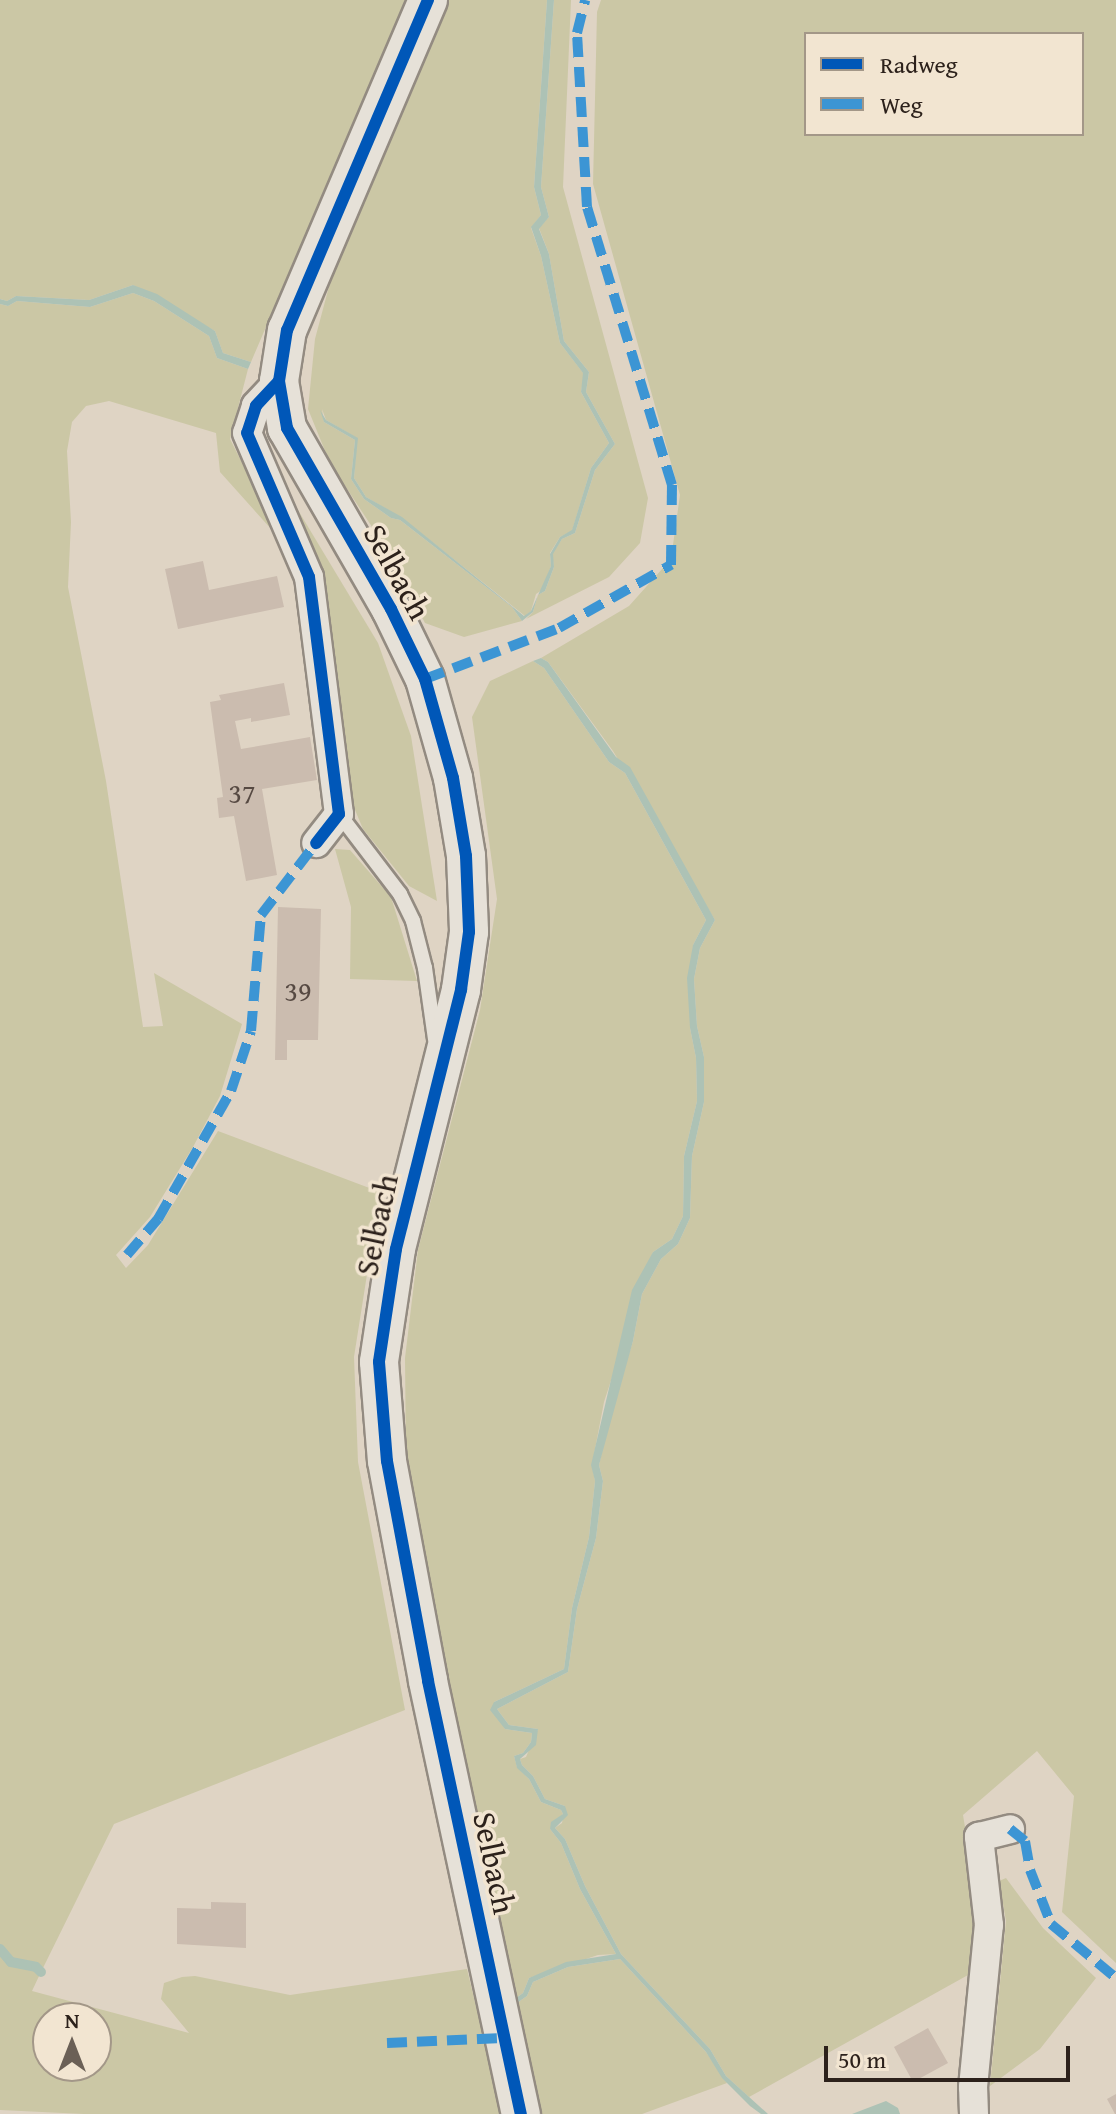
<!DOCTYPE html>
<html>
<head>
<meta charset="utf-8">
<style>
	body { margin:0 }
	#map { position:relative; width:1116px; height:2114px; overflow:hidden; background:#dfd4c4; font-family:"Gentium Book Plus",serif }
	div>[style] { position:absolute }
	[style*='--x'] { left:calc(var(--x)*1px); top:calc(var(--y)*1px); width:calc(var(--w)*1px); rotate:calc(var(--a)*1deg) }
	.green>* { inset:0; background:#cbc7a5 }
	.water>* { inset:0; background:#adc2b5 }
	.stream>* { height:10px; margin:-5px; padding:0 5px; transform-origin:5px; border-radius:5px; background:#adc2b5 }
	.building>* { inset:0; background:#cbbcaf }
	.roads { filter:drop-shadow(2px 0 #938b81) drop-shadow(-2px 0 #938b81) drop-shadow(0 2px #938b81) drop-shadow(0 -2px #938b81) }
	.lane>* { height:14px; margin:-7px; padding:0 7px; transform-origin:7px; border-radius:7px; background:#e6e1d8 }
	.street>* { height:28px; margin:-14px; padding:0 14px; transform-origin:14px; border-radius:14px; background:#e6e1d8 }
	.secondary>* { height:38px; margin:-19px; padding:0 19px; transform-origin:19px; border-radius:19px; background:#e6e1d8 }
	.quiet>* { height:10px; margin-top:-5px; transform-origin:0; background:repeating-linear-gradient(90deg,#3c95d4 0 20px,transparent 0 30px) }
	.cycleway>* { height:12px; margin:-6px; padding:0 6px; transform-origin:6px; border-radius:6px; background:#0057b8 }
	span { translate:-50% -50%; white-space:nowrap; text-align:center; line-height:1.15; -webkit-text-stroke:7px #f2e5d1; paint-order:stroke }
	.number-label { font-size:28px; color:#564942 }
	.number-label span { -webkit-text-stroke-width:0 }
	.street-label { font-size:32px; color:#2c211b }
	.legend { position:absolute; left:804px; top:32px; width:280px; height:104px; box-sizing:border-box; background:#f2e5d1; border:2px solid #a39788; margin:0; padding:10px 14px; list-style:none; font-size:24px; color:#2c211b }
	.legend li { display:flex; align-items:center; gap:16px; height:40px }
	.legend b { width:40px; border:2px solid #a39788 }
	.north { position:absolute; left:32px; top:2002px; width:80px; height:80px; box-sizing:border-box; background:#f2e5d1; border:2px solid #a39788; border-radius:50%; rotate:0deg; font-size:22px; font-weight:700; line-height:32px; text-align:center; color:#2c211b }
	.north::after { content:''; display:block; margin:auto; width:28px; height:36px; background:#6b6056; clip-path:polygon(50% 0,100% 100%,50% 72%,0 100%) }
	.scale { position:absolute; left:824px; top:2046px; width:246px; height:36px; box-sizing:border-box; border:4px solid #2c211b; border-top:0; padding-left:10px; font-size:24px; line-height:28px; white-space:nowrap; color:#2c211b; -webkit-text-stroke:6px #f2e5d1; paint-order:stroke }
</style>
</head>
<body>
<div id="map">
	<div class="green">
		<div style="clip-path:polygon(0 0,406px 0,251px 362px,223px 353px,215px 331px,133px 285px,89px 300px,16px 296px,7px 301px,0 299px)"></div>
		<div style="clip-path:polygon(449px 0,547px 0,534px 187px,541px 215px,531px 228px,541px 256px,560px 343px,584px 374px,581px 392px,609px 443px,591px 468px,572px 531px,560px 537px,550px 553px,551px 566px,542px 590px,536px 594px,531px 611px,525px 616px,402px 518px,366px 497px,354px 478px,357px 438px,326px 420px,322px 409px,324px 422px,355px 440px,351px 479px,364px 499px,391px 518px,400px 520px,512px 607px,522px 621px,464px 637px,425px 623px,380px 539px,330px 463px,308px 409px,315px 339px,331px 279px)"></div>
		<div style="clip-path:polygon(554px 0,571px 0,563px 187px,648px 498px,640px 543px,609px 577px,526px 619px,533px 612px,538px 595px,545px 591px,554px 567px,552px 554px,562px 539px,575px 533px,595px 470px,615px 444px,586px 392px,589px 372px,564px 341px,549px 254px,539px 228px,549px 217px,541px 187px)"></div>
		<div style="clip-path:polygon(evenodd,601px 0,1116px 0,1116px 1963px,1062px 1912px,1074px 1796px,1037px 1751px,963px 1815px,981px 1924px,977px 1970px,749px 2097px,726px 2076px,710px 2049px,621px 1954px,585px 1886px,565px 1839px,555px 1828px,562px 1823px,565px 1806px,545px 1799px,533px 1776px,522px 1765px,520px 1759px,526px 1757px,538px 1729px,509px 1725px,497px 1709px,568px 1672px,577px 1609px,596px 1538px,603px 1481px,599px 1465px,613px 1405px,633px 1341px,642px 1294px,661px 1259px,678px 1244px,690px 1218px,692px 1156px,704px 1102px,704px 1057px,697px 1026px,694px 979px,700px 948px,715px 920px,613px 751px,548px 662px,541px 658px,629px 606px,671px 559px,680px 495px,593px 184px,597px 12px,601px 0,806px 34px,1082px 34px,1082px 134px,806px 134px,806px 34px)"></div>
		<div style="clip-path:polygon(133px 293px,154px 301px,209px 336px,217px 358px,248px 369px,230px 439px,281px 540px,220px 472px,216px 433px,109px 401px,86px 406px,72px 422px,67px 451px,71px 522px,68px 587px,106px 781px,143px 1027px,163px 1026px,154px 973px,242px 1024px,220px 1096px,193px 1147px,150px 1217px,116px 1255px,126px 1268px,148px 1245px,218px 1131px,380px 1192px,354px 1357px,358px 1462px,405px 1710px,114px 1824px,42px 1970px,37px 1965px,13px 1960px,0 1945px,0 304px,8px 306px,17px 301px,90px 307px)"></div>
		<div style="clip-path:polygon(269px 462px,378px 643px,411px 736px,437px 901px,409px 886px,363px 829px,345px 786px)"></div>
		<div style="clip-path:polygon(533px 661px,544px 668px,609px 762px,625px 773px,706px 920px,693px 945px,690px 1028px,696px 1058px,697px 1101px,684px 1156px,683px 1216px,672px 1239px,653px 1252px,604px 1402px,592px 1465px,595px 1481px,589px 1537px,572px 1608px,564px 1669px,494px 1702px,505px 1729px,532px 1733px,531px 1742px,523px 1753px,514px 1756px,517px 1767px,529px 1779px,541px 1802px,561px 1810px,563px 1814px,550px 1829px,561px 1843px,580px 1889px,616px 1954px,598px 1955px,529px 1978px,523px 1993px,516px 1998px,452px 1702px,406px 1455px,405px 1358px,418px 1250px,480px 1010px,497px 899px,472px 717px,490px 681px)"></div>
		<div style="clip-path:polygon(335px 849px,350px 850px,391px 897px,417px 981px,350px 979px,351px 907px)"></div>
		<div style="clip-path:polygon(1006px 1878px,1043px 1928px,1096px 1978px,1040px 2049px,990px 2086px,1006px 1921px,999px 1881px)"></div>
		<div style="clip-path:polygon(evenodd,0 1953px,10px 1965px,35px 1969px,40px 1974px,32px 1991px,189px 2033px,161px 1999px,164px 1983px,182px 1977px,195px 1976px,290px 1995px,467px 1969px,502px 2114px,84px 2114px,0 2110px,0 1953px,48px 2018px,96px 2018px,96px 2066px,48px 2066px,48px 2018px)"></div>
		<div style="clip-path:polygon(620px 1959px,706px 2052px,727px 2083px,642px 2114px,540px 2114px,517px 2003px,527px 1996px,533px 1982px,568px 1967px)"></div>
	</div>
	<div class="water">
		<div style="clip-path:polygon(547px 0,554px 0,541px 187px,549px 217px,539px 229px,549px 254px,564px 341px,589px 372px,586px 392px,615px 444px,595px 470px,575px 533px,562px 539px,553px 554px,554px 567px,545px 591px,538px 595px,533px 612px,522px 621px,512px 607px,400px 520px,391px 518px,364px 499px,351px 479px,355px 440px,324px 422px,320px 410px,326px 420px,358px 438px,354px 478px,366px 497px,402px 517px,524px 616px,531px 611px,551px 566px,550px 554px,560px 537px,572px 530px,591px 468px,609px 443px,581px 392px,583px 373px,560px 343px,541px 256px,531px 227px,541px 215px,534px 187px)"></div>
		<div style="clip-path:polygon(133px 285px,157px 294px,215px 331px,223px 353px,251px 362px,248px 369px,217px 358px,209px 336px,154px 301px,133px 293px,90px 307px,17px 301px,8px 306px,0 304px,0 299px,7px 301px,16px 296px,89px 300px)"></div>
		<div style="clip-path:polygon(541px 658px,548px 662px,616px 757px,630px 767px,715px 920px,700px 948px,694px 979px,697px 1026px,704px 1057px,704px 1102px,692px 1156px,690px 1218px,678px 1244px,661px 1259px,642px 1294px,633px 1341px,599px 1465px,603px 1481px,596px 1538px,577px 1609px,568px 1672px,497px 1709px,509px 1725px,538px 1729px,536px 1745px,520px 1759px,522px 1765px,533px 1776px,545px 1799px,565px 1806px,568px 1815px,555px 1828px,565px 1839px,585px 1886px,621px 1954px,710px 2049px,726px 2076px,768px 2114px,761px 2114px,750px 2106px,722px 2078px,706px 2052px,620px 1959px,568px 1967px,533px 1982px,527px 1996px,517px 2003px,516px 1998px,523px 1993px,529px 1978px,566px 1962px,616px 1954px,580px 1889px,561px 1843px,550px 1829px,551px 1822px,563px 1814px,561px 1810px,541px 1802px,529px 1779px,517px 1768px,514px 1756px,523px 1753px,531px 1742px,532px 1733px,505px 1729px,490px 1710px,494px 1702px,564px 1669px,572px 1608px,589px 1537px,595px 1481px,591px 1465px,632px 1290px,653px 1252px,672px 1239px,683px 1216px,684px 1156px,697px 1101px,696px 1058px,690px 1028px,687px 978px,693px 945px,706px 920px,625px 773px,609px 762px,544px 668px,533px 661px)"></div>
		<div style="clip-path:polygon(886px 2101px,898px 2108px,900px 2114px,852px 2114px)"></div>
	</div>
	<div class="stream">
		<div style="--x:0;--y:1949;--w:17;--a:50"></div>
		<div style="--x:11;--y:1962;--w:25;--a:11"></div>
		<div style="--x:36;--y:1967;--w:7;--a:45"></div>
	</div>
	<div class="building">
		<div style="clip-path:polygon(203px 561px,209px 590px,277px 576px,284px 607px,178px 629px,165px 569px)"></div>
		<div style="clip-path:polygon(284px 683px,290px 715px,251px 722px,251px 718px,235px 721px,241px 749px,310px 737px,317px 780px,262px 789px,277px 875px,246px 881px,234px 816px,219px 818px,217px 798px,223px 797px,210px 702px,221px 700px,219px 695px)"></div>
		<div style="clip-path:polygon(278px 907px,321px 909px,318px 1040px,287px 1040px,287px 1060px,275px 1060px)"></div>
		<div style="clip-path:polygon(211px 1902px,246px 1903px,246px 1948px,177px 1944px,177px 1908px,211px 1909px)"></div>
		<div style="clip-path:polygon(928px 2028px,948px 2063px,913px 2082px,894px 2047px)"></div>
		<div style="clip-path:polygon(1116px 2094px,1116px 2114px,1115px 2114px,1107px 2099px)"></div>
	</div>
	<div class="roads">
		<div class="lane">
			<div style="--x:339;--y:814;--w:101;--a:52.7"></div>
			<div style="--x:400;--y:894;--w:30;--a:64"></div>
			<div style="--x:413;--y:921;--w:49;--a:75.7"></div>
			<div style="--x:425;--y:968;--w:72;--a:82"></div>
		</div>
		<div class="street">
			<div style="--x:279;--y:381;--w:34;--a:133"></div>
			<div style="--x:256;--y:406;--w:28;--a:108"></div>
			<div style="--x:247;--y:433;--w:157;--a:66.7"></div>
			<div style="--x:309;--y:577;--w:239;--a:82.8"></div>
			<div style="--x:339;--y:814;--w:37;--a:128"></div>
			<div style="--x:974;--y:2114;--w:27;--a:-92"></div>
			<div style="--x:973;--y:2087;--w:163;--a:-84.4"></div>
			<div style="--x:989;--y:1925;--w:89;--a:-96.5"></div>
			<div style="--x:979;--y:1837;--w:32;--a:-14"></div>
		</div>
		<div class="secondary">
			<div style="--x:428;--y:0;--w:359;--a:113.1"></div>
			<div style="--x:287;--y:330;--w:52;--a:98.9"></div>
			<div style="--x:279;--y:381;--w:48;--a:80.3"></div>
			<div style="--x:287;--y:428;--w:209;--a:60.1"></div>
			<div style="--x:391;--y:609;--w:78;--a:64.1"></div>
			<div style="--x:425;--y:679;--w:103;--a:74.2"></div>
			<div style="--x:453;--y:778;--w:79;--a:80.5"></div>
			<div style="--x:466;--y:856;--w:76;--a:87.7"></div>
			<div style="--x:469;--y:932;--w:59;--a:97.9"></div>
			<div style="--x:461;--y:990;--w:267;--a:104.1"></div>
			<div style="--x:396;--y:1249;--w:114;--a:98.6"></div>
			<div style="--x:379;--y:1362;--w:99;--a:85.4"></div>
			<div style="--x:387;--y:1461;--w:224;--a:79.4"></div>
			<div style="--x:428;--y:1681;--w:443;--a:77.9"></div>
		</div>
	</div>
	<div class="quiet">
		<div style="--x:425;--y:679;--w:143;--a:-20.8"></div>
		<div style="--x:559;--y:628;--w:129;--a:-29.4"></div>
		<div style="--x:671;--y:565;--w:80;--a:-89.3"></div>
		<div style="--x:672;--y:485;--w:291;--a:-107"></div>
		<div style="--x:587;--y:207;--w:174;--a:-93.3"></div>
		<div style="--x:577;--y:33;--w:34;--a:-76"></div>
		<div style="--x:127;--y:1255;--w:48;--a:-49.3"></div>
		<div style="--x:158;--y:1219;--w:147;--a:-60.3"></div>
		<div style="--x:231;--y:1091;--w:63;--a:-71.6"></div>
		<div style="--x:251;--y:1031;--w:116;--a:-85.1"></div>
		<div style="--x:261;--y:915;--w:91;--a:-52.6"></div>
		<div style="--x:1010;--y:1829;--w:19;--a:39"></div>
		<div style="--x:1025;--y:1841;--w:29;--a:80"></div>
		<div style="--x:1030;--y:1870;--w:58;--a:68.7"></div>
		<div style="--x:1051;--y:1924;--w:85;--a:39.7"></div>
		<div style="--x:387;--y:2043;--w:116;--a:-2.5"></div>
	</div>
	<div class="cycleway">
		<div style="--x:428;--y:0;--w:359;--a:113.1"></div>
		<div style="--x:287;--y:330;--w:52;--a:98.9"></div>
		<div style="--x:279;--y:381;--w:48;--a:80.3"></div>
		<div style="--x:287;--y:428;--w:209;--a:60.1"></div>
		<div style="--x:391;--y:609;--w:78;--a:64.1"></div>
		<div style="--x:425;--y:679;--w:103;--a:74.2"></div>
		<div style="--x:453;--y:778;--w:79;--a:80.5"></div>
		<div style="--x:466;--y:856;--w:76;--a:87.7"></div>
		<div style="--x:469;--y:932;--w:59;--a:97.9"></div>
		<div style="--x:461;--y:990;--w:267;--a:104.1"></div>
		<div style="--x:396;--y:1249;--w:114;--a:98.6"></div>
		<div style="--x:379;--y:1362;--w:99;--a:85.4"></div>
		<div style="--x:387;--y:1461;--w:224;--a:79.4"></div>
		<div style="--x:428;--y:1681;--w:443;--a:77.9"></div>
		<div style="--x:279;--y:381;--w:34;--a:133"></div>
		<div style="--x:256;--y:406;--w:28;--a:108"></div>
		<div style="--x:247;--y:433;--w:157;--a:66.7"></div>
		<div style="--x:309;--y:577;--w:239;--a:82.8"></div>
		<div style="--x:339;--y:814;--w:37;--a:128"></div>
	</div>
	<div class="number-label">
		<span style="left:242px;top:793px">37</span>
		<span style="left:298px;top:991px">39</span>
	</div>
	<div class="street-label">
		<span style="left:397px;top:572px;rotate:61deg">Selbach</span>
		<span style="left:377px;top:1225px;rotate:-78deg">Selbach</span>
		<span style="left:494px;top:1863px;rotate:78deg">Selbach</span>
	</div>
	<ul class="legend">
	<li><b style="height:10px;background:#0057b8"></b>Radweg</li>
	<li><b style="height:10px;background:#3c95d4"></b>Weg</li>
	</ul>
	<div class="north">N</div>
	<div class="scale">50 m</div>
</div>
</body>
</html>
